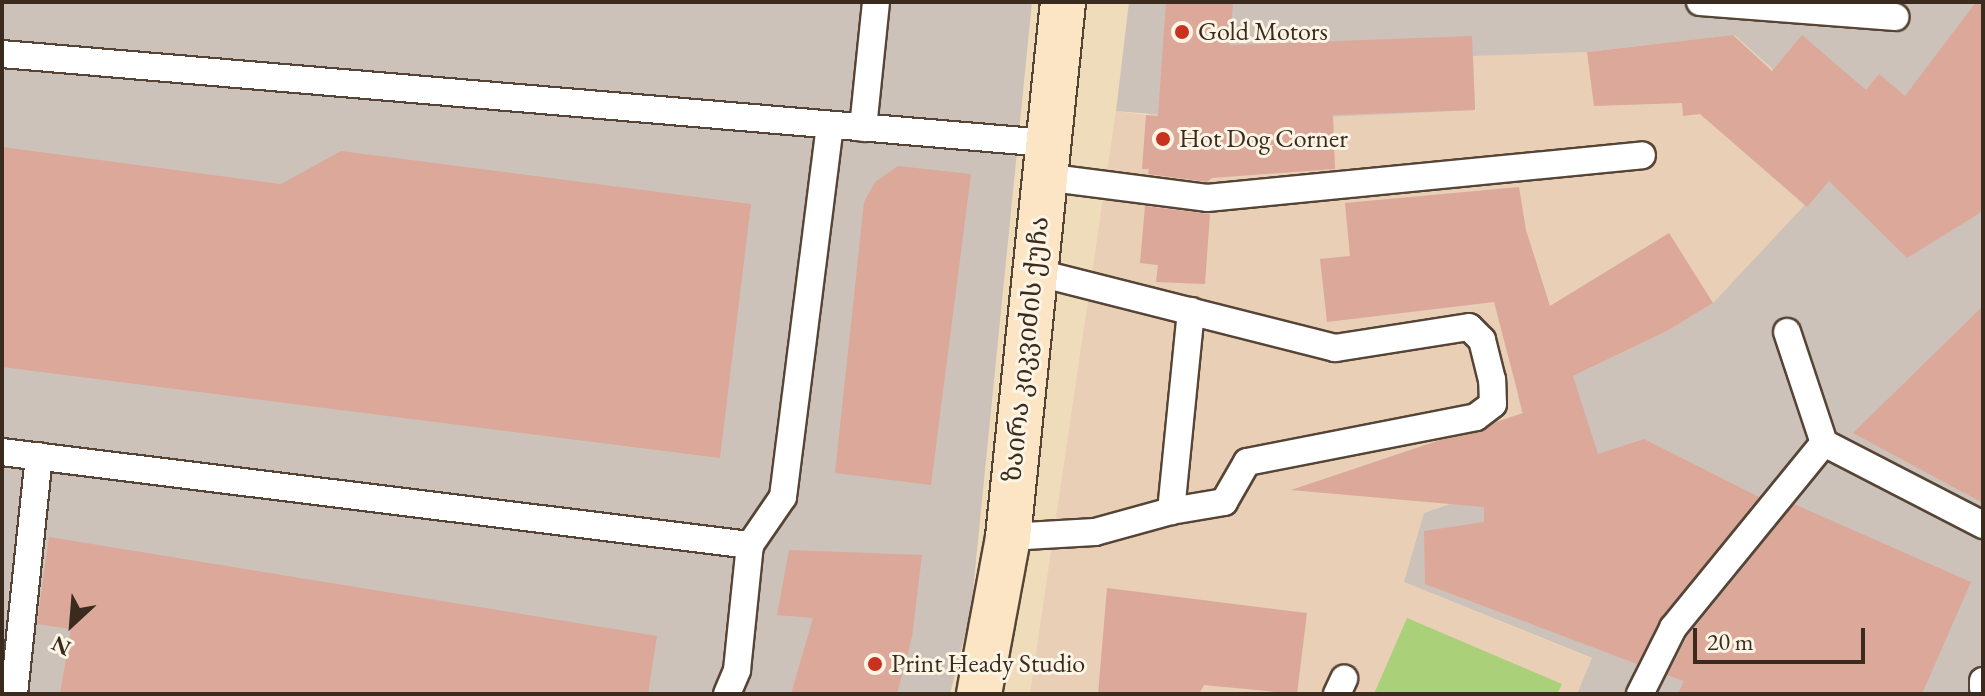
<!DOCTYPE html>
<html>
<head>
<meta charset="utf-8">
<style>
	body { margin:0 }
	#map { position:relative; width:1985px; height:696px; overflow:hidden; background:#efdcbb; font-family:"EB Garamond","Noto Serif Georgian",serif }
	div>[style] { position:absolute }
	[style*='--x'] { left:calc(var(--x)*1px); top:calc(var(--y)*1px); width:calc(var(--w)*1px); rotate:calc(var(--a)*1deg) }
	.built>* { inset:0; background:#e8cfb6 }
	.industrial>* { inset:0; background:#cdc2b9 }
	.green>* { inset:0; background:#abd07a }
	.building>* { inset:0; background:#dba89a }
	.roads { filter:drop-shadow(2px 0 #564536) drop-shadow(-2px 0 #564536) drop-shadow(0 2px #564536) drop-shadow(0 -2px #564536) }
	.lane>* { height:26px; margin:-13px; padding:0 13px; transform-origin:13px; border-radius:13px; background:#fff }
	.secondary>* { height:44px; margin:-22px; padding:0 22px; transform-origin:22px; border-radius:22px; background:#fce5c4 }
	.dots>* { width:22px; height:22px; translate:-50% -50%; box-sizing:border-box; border:4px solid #fcf5e5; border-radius:50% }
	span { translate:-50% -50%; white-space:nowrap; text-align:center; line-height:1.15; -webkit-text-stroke:6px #fcf5e5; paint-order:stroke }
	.poi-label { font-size:26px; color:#3b2a1e }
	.left { translate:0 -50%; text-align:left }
	.street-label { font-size:26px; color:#3b2a1e }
	.frame { position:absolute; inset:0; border:4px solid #3b2a1e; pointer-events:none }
	.north { position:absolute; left:32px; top:584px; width:80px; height:80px; -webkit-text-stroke:6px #fcf5e5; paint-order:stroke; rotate:206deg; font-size:22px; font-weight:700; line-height:32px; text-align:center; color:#3b2a1e }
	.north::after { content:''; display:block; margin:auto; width:28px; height:36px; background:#3b2a1e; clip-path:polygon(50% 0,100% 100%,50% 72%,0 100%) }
	.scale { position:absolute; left:1693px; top:628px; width:172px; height:36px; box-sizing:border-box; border:4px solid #3b2a1e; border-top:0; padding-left:10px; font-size:24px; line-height:28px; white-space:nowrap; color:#3b2a1e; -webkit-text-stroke:6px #fcf5e5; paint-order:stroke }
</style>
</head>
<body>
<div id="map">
	<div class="built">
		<div style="clip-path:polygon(1733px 35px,1860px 146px,1713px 303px,1669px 330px,1573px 376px,1537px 474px,1404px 582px,1593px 659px,1577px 694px,1030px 694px,1116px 111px,1146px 115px,1472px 56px,1587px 52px)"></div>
	</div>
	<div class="industrial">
		<div style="clip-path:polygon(2px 2px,1032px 2px,971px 610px,950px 694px,2px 694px)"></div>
		<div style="clip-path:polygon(1129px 2px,1983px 2px,1983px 694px,1577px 694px,1592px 658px,1404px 582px,1424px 513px,1537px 474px,1518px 396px,1573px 376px,1669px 330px,1713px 303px,1860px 146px,1734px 35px,1587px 52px,1473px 56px,1475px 110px,1236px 121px,1116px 111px)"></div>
	</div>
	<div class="green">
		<div style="clip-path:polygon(1407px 618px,1562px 684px,1557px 694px,1374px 694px)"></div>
	</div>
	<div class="building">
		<div style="clip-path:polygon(1166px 2px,1233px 2px,1230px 45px,1472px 36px,1475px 110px,1333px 115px,1335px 169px,1212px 178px,1207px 182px,1148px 174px,1149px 169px,1142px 169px,1146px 115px,1158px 116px)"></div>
		<div style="clip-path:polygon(1976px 2px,1983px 2px,1983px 211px,1907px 258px,1829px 181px,1807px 207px,1700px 114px,1683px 116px,1682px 103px,1594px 106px,1587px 52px,1733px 35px,1772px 71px,1802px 35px,1866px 90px,1879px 74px,1905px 96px)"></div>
		<div style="clip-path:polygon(2px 147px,281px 184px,341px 151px,751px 204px,720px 458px,2px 367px)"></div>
		<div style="clip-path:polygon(898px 166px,971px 174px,931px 485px,835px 473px,864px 202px,875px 182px)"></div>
		<div style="clip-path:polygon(1519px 187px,1526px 230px,1550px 306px,1669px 233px,1713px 303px,1669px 330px,1573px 376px,1598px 454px,1644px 439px,1759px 497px,1661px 618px,1637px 664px,1425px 584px,1424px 531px,1484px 522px,1484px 507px,1291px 490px,1440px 440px,1480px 432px,1496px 422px,1523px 413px,1494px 302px,1327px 322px,1320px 259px,1350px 256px,1345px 203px)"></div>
		<div style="clip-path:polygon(1145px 206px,1210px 214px,1205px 284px,1156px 282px,1158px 265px,1140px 263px)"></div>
		<div style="clip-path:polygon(1983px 306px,1983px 503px,1853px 433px)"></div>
		<div style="clip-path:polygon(1794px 504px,1971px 582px,1922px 694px,1678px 694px,1684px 681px,1667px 675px,1687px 637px)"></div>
		<div style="clip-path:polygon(49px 537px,657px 636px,648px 694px,60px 694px,71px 629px,37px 624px)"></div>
		<div style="clip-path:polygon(789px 550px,922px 555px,912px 637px,897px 694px,791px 694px,813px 618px,777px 615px)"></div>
		<div style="clip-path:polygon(1107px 588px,1307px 613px,1297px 694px,1204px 685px,1199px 694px,1098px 694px)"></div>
	</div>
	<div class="roads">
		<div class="lane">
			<div style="--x:1700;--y:2;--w:196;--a:4.4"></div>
			<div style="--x:2;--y:54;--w:1049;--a:4.87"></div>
			<div style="--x:863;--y:128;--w:127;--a:-84.1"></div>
			<div style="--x:1044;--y:177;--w:164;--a:7.3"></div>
			<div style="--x:1207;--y:198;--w:437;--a:-5.6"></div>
			<div style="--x:1824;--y:443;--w:179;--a:27.3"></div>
			<div style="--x:2;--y:452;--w:754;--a:7.09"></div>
			<div style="--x:1171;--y:511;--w:201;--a:-84.3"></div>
			<div style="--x:1008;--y:537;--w:87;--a:-3.3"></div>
			<div style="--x:1095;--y:532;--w:79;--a:-15.4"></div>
			<div style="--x:1171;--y:511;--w:54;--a:-9.6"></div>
			<div style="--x:1224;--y:502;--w:46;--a:-60.1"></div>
			<div style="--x:1247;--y:462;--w:233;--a:-11.1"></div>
			<div style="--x:1476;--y:417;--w:21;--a:-37"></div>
			<div style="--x:1493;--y:404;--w:24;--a:-92"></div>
			<div style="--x:1492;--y:380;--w:41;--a:-104"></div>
			<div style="--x:1482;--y:340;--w:18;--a:-135"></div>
			<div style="--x:1469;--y:327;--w:136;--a:171.1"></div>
			<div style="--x:1335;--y:348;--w:310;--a:-165.8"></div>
			<div style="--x:1983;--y:681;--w:7;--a:90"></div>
			<div style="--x:14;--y:694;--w:239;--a:-84"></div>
			<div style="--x:727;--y:694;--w:26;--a:-67"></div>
			<div style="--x:737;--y:670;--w:126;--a:-84.1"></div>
			<div style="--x:750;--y:545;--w:58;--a:-55.5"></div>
			<div style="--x:783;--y:497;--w:375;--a:-82.8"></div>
			<div style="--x:1337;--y:694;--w:17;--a:-65"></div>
			<div style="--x:1640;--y:694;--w:74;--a:-63.4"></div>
			<div style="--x:1673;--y:628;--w:239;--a:-50.8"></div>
			<div style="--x:1824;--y:443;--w:117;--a:-108.4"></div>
		</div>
		<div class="secondary">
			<div style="--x:979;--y:694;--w:160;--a:-79.5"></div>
			<div style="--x:1008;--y:537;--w:538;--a:-84.13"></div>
		</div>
	</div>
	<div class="dots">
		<div style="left:1182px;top:32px;background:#c8321e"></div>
		<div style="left:1163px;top:139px;background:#c8321e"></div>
		<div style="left:875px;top:664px;background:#c8321e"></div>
	</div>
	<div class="poi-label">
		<span class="left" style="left:1198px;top:32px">Gold Motors</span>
		<span class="left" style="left:1179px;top:139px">Hot Dog Corner</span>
		<span class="left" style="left:891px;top:664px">Print Heady Studio</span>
	</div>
	<div class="street-label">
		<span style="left:1026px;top:349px;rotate:-84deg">ზაირა კიკვიძის ქუჩა</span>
	</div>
	<div class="frame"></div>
	<div class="north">N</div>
	<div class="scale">20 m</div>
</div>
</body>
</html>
